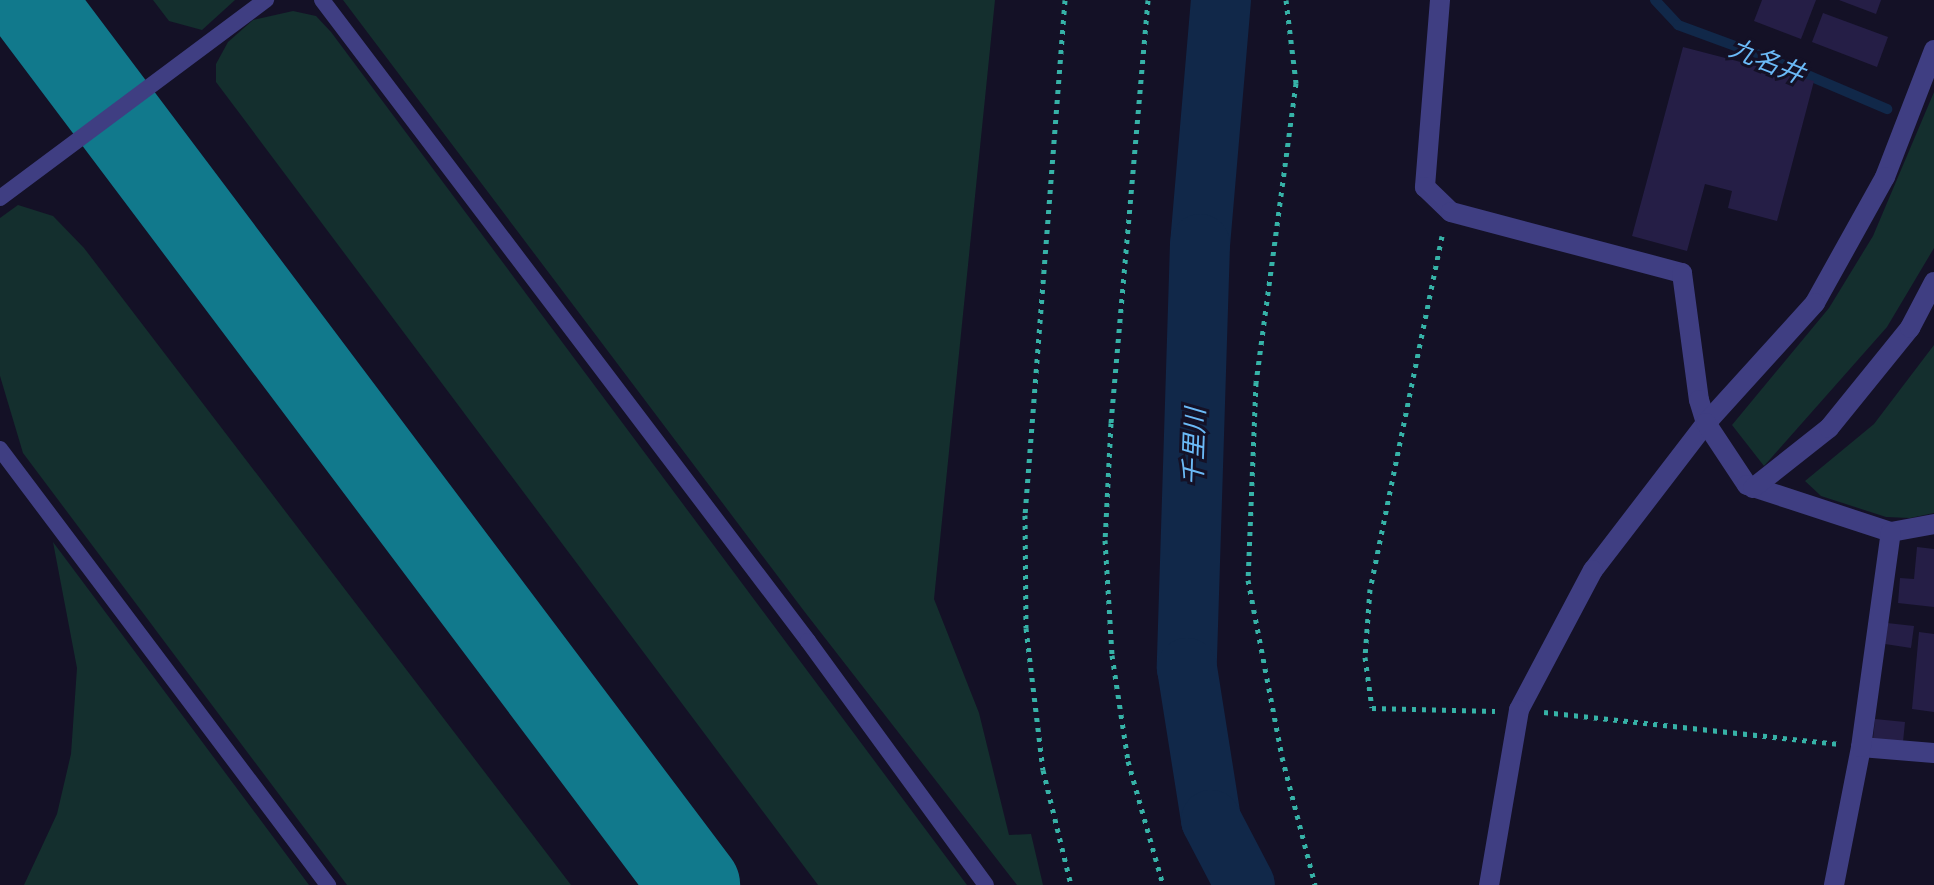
<!DOCTYPE html>
<html>
<head>
<meta charset="utf-8">
<style>
	body { margin:0 }
	#map { position:relative; width:1934px; height:885px; overflow:hidden; background:#141126; font-family:Mulish,"Noto Sans JP",sans-serif }
	div>[style] { position:absolute }
	[style*='--x'] { left:calc(var(--x)*1px); top:calc(var(--y)*1px); width:calc(var(--w)*1px); rotate:calc(var(--a)*1deg) }
	.green>* { inset:0; background:#142f2e }
	.stream>* { height:10px; margin:-5px; padding:0 5px; transform-origin:5px; border-radius:5px; background:#112849 }
	.river>* { height:60px; margin:-30px; padding:0 30px; transform-origin:30px; border-radius:30px; background:#112849 }
	.taxiway>* { height:90px; margin:-45px; padding:0 45px; transform-origin:45px; border-radius:45px; background:#11798c }
	.building>* { inset:0; background:#251e46 }
	.path>* { height:5px; margin-top:-2.5px; transform-origin:0; background:repeating-linear-gradient(90deg,#36b2a7 0 4px,transparent 0 10px) }
	.lane>* { height:16px; margin:-8px; padding:0 8px; transform-origin:8px; border-radius:8px; background:#3f3e82 }
	.street>* { height:20px; margin:-10px; padding:0 10px; transform-origin:10px; border-radius:10px; background:#3f3e82 }
	span { translate:-50% -50%; white-space:nowrap; text-align:center; line-height:1.15; -webkit-text-stroke:6px #141126; paint-order:stroke }
	.water-label { font-size:26px; color:#6bbaf7; font-style:italic }
</style>
</head>
<body>
<div id="map">
	<div class="green">
		<div style="clip-path:polygon(153px 0,235px 0,202px 30px,169px 21px)"></div>
		<div style="clip-path:polygon(343px 0,995px 0,934px 599px,979px 713px,1009px 835px,1031px 834px,1043px 885px,1017px 885px,804px 611px)"></div>
		<div style="clip-path:polygon(293px 11px,316px 16px,331px 32px,967px 885px,818px 885px,216px 82px,216px 64px,228px 42px,253px 20px)"></div>
		<div style="clip-path:polygon(1934px 92px,1934px 248px,1887px 327px,1764px 466px,1732px 425px,1829px 308px,1873px 236px)"></div>
		<div style="clip-path:polygon(18px 205px,53px 216px,84px 248px,571px 885px,347px 885px,23px 453px,0 376px,0 218px)"></div>
		<div style="clip-path:polygon(1934px 345px,1934px 513px,1910px 518px,1886px 517px,1821px 496px,1805px 481px,1874px 424px)"></div>
		<div style="clip-path:polygon(53px 542px,309px 885px,24px 885px,57px 814px,71px 754px,77px 668px)"></div>
	</div>
	<div class="stream">
		<div style="--x:1655;--y:0;--w:34;--a:47"></div>
		<div style="--x:1678;--y:25;--w:93;--a:20.2"></div>
		<div style="--x:1765;--y:57;--w:133;--a:23.1"></div>
	</div>
	<div class="river">
		<div style="--x:1221;--y:0;--w:245;--a:94.9"></div>
		<div style="--x:1200;--y:244;--w:424;--a:91.8"></div>
		<div style="--x:1187;--y:668;--w:154;--a:81"></div>
		<div style="--x:1211;--y:820;--w:73;--a:62.4"></div>
	</div>
	<div class="taxiway">
		<div style="--x:29;--y:0;--w:1108;--a:53.04"></div>
	</div>
	<div class="building">
		<div style="clip-path:polygon(1762px 0,1816px 0,1801px 39px,1754px 21px)"></div>
		<div style="clip-path:polygon(1839px 0,1881px 0,1876px 14px)"></div>
		<div style="clip-path:polygon(1823px 13px,1888px 37px,1877px 67px,1812px 42px)"></div>
		<div style="clip-path:polygon(1683px 47px,1814px 81px,1777px 221px,1728px 208px,1732px 191px,1705px 184px,1687px 251px,1632px 236px)"></div>
		<div style="clip-path:polygon(1917px 547px,1934px 549px,1934px 607px,1898px 603px,1900px 578px,1914px 579px)"></div>
		<div style="clip-path:polygon(1887px 623px,1914px 626px,1911px 648px,1885px 644px)"></div>
		<div style="clip-path:polygon(1919px 632px,1934px 634px,1934px 712px,1912px 709px)"></div>
		<div style="clip-path:polygon(1875px 719px,1905px 722px,1903px 742px,1873px 739px)"></div>
	</div>
	<div class="path">
		<div style="--x:1065;--y:0;--w:517;--a:94.44"></div>
		<div style="--x:1025;--y:515;--w:113;--a:89.5"></div>
		<div style="--x:1026;--y:628;--w:143;--a:83.2"></div>
		<div style="--x:1043;--y:770;--w:118;--a:76.3"></div>
		<div style="--x:1148;--y:0;--w:425;--a:95"></div>
		<div style="--x:1111;--y:423;--w:117;--a:92.9"></div>
		<div style="--x:1105;--y:540;--w:115;--a:86.5"></div>
		<div style="--x:1112;--y:655;--w:107;--a:81.4"></div>
		<div style="--x:1128;--y:761;--w:129;--a:74.2"></div>
		<div style="--x:1286;--y:0;--w:84;--a:83.1"></div>
		<div style="--x:1296;--y:83;--w:302;--a:97.6"></div>
		<div style="--x:1256;--y:382;--w:198;--a:92.3"></div>
		<div style="--x:1248;--y:580;--w:180;--a:79.1"></div>
		<div style="--x:1282;--y:757;--w:132;--a:75.5"></div>
		<div style="--x:1442;--y:236;--w:360;--a:101.5"></div>
		<div style="--x:1370;--y:589;--w:68;--a:94.2"></div>
		<div style="--x:1365;--y:657;--w:51;--a:82.2"></div>
		<div style="--x:1372;--y:708;--w:123;--a:1.4"></div>
		<div style="--x:1544;--y:712;--w:295;--a:6.2"></div>
	</div>
	<div class="lane">
		<div style="--x:322;--y:0;--w:804;--a:52.83"></div>
		<div style="--x:808;--y:641;--w:302;--a:53.9"></div>
		<div style="--x:0;--y:198;--w:332;--a:-36.7"></div>
		<div style="--x:0;--y:449;--w:546;--a:53.05"></div>
	</div>
	<div class="street">
		<div style="--x:1440;--y:0;--w:188;--a:94.6"></div>
		<div style="--x:1425;--y:187;--w:36;--a:44"></div>
		<div style="--x:1451;--y:212;--w:239;--a:14.8"></div>
		<div style="--x:1682;--y:273;--w:128;--a:82.4"></div>
		<div style="--x:1699;--y:400;--w:24;--a:73"></div>
		<div style="--x:1706;--y:423;--w:185;--a:127.5"></div>
		<div style="--x:1593;--y:570;--w:158;--a:117.9"></div>
		<div style="--x:1519;--y:710;--w:178;--a:99.7"></div>
		<div style="--x:1934;--y:50;--w:136;--a:111.1"></div>
		<div style="--x:1885;--y:177;--w:144;--a:119.1"></div>
		<div style="--x:1815;--y:303;--w:162;--a:132.2"></div>
		<div style="--x:1706;--y:423;--w:74;--a:56.5"></div>
		<div style="--x:1747;--y:485;--w:151;--a:18.1"></div>
		<div style="--x:1891;--y:532;--w:44;--a:-10.5"></div>
		<div style="--x:1753;--y:488;--w:97;--a:-38.3"></div>
		<div style="--x:1829;--y:428;--w:129;--a:-51"></div>
		<div style="--x:1910;--y:328;--w:52;--a:-62.4"></div>
		<div style="--x:1861;--y:747;--w:73;--a:4.7"></div>
		<div style="--x:1834;--y:885;--w:141;--a:-78.9"></div>
		<div style="--x:1861;--y:747;--w:217;--a:-82.1"></div>
	</div>
	<div class="water-label">
		<span style="left:1767px;top:61px;rotate:22deg">九名井</span>
		<span style="left:1194px;top:447px;rotate:-88deg">千里川</span>
	</div>
</div>
</body>
</html>
